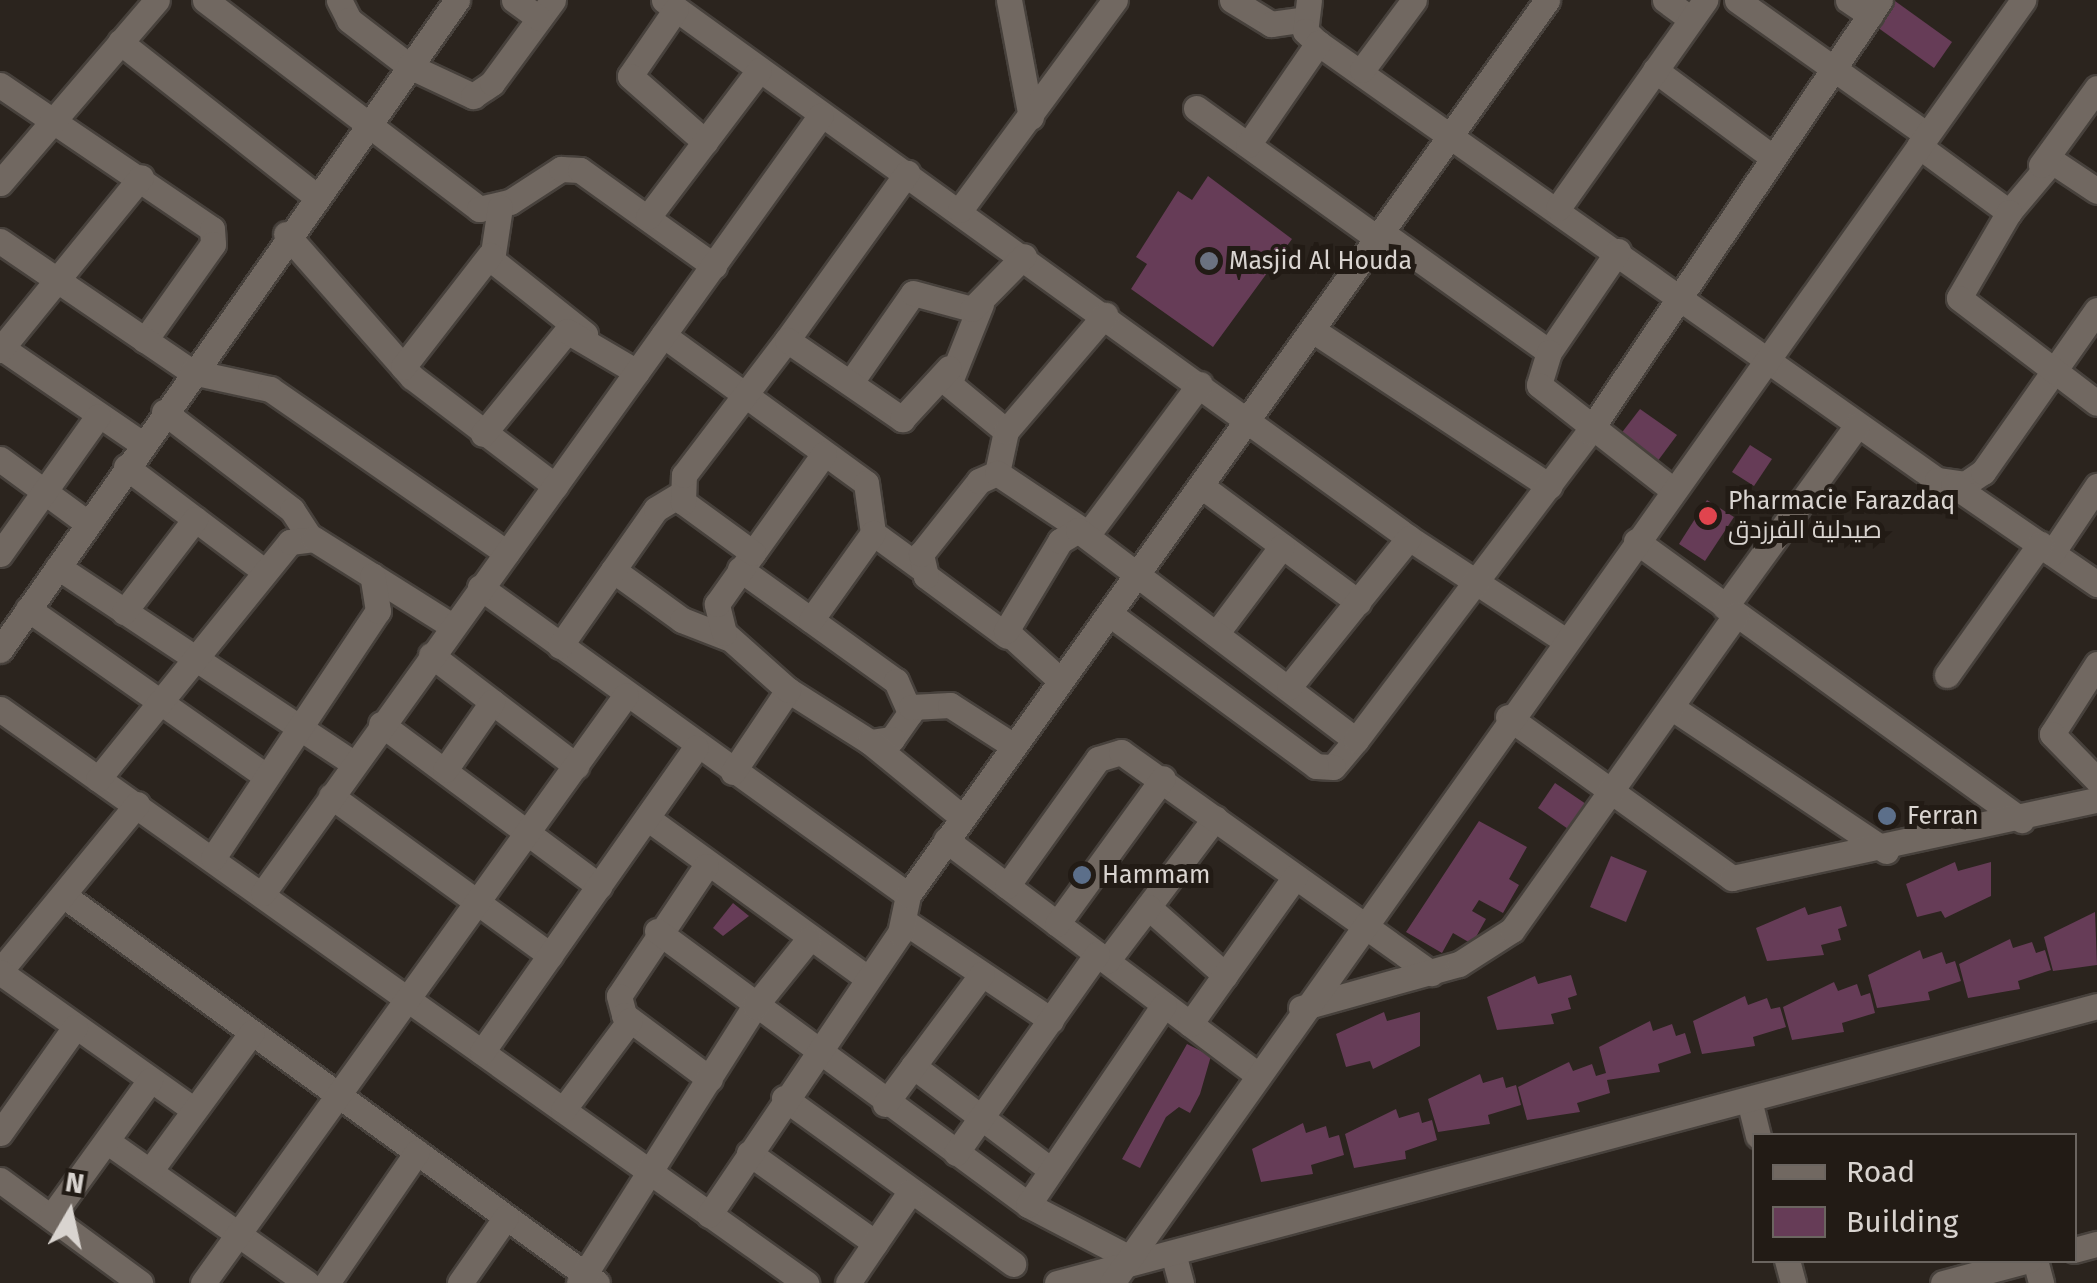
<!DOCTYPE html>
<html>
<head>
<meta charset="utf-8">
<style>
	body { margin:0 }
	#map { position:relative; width:2097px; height:1283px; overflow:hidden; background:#2b241e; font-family:"Fira Sans",Cairo,sans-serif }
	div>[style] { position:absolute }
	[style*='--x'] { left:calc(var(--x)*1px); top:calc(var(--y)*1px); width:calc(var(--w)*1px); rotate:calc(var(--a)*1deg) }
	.building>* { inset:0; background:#663c57 }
	.roads { filter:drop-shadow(2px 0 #47413c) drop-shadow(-2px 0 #47413c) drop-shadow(0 2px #47413c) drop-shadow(0 -2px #47413c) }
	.minor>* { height:25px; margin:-12.5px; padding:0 12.5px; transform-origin:12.5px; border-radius:12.5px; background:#716861 }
	.dots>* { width:28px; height:28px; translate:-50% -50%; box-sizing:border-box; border:5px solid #221b15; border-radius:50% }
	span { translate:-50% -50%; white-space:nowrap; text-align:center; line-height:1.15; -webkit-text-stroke:10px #221b15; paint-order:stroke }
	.poi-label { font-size:25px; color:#d9d4d0 }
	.left { translate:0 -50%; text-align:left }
	.legend { position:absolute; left:1752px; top:1133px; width:325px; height:130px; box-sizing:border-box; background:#221b15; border:2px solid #6b6560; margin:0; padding:12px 18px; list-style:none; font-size:30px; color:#d9d4d0 }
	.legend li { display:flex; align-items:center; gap:20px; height:50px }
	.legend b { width:50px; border:2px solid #6b6560 }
	.north { position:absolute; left:20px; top:1163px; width:100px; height:100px; -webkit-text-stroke:8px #221b15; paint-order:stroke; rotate:9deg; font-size:28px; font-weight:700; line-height:40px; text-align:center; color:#d9d4d0 }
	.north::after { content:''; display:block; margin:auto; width:35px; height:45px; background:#d9d4d0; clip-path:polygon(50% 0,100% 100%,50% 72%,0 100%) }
</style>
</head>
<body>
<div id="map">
	<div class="building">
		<div style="clip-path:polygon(1895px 1px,1952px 42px,1934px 68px,1877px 27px)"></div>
		<div style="clip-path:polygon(1208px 176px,1292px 239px,1213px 347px,1131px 289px,1147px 264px,1136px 257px,1178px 191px,1192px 200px)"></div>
		<div style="clip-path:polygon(1640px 409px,1677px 435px,1657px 462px,1620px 435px)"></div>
		<div style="clip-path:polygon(1750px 445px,1772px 459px,1754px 486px,1732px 472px)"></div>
		<div style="clip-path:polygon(1707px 500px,1734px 517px,1705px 561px,1679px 544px)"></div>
		<div style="clip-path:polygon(1555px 783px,1589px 806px,1571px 831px,1538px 808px)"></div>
		<div style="clip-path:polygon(1479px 821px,1527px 847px,1509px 879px,1519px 885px,1503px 913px,1479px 900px,1472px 911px,1486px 919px,1472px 944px,1453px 933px,1442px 953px,1406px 932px)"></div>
		<div style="clip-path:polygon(1611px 856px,1647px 871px,1626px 922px,1590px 907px)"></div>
		<div style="clip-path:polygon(1955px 862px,1958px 871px,1991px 862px,1991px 896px,1945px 918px,1941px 911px,1917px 917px,1906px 884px)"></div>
		<div style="clip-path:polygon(733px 903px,749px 916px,723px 936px,713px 928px)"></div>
		<div style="clip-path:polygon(1841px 906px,1847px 926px,1838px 929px,1841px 940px,1821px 945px,1824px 955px,1767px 961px,1756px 928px,1805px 907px,1808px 915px)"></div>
		<div style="clip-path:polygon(2095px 912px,2097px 965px,2053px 971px,2044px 937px)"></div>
		<div style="clip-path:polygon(2010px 939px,2013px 948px,2032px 942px,2036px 953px,2045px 950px,2051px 970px,2018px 981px,2020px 989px,1968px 998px,1959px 964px)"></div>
		<div style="clip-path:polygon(1920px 950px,1923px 959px,1942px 952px,1946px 964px,1955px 961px,1961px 981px,1928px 992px,1930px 1000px,1877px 1008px,1868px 975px)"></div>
		<div style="clip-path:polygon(1571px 975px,1577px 995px,1568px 998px,1571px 1009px,1551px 1014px,1554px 1024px,1497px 1030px,1487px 997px,1535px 976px,1538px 984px)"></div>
		<div style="clip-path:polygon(1834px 982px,1838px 991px,1857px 984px,1861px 996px,1870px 993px,1875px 1013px,1842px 1023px,1844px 1032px,1792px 1040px,1783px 1007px)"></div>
		<div style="clip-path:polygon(1745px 996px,1748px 1005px,1767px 998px,1771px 1009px,1780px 1007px,1786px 1027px,1753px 1037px,1755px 1046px,1702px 1054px,1693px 1021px)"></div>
		<div style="clip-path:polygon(1384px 1012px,1387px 1021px,1420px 1012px,1420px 1046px,1373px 1069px,1370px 1061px,1346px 1067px,1336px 1034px)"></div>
		<div style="clip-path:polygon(1650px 1021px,1653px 1031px,1672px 1024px,1676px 1036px,1685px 1033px,1691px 1053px,1658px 1064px,1660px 1072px,1607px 1080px,1610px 1093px,1577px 1103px,1580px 1112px,1527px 1120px,1518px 1087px,1569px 1062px,1573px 1071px,1592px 1064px,1596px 1076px,1606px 1073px,1599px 1047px)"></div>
		<div style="clip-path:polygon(1187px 1044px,1211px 1056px,1200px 1094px,1190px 1113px,1179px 1107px,1166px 1117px,1140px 1168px,1122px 1159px)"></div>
		<div style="clip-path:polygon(1480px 1074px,1483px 1083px,1503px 1077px,1506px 1088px,1516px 1085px,1521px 1105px,1488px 1115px,1490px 1124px,1438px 1132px,1428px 1099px)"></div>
		<div style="clip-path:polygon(1396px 1109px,1399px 1118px,1419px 1112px,1422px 1123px,1432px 1120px,1437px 1140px,1405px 1151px,1406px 1159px,1354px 1168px,1345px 1134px)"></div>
		<div style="clip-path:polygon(1303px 1123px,1306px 1133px,1326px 1126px,1329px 1138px,1339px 1135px,1344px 1155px,1311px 1165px,1313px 1174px,1261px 1182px,1252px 1149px)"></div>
	</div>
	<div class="roads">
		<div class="minor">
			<div style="--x:205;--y:0;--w:345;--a:37.3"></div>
			<div style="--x:479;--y:209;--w:32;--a:-13"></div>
			<div style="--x:510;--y:202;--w:61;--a:-32.9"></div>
			<div style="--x:561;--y:169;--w:19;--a:3"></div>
			<div style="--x:580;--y:170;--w:165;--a:35.6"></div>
			<div style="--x:339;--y:0;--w:22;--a:63"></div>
			<div style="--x:349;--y:20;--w:76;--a:37.5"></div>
			<div style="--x:409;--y:66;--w:71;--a:25.1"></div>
			<div style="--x:473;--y:96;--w:23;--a:-34"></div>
			<div style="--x:492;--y:83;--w:103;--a:-53.7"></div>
			<div style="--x:514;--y:0;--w:31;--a:36"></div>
			<div style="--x:664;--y:0;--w:919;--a:35.83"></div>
			<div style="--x:1409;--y:538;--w:186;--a:33.3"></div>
			<div style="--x:1009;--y:0;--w:119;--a:79.4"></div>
			<div style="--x:1232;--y:0;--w:46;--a:31.6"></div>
			<div style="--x:1271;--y:24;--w:35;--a:-8"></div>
			<div style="--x:1309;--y:0;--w:31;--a:97"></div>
			<div style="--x:1305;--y:31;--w:18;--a:43"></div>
			<div style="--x:1318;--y:43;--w:758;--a:35.22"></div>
			<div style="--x:1937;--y:480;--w:28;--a:8"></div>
			<div style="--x:1965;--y:484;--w:22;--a:-34"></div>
			<div style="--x:1983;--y:472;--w:198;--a:-54.9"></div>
			<div style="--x:1665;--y:0;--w:32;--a:36"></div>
			<div style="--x:1737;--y:0;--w:233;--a:35.4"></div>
			<div style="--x:1848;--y:0;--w:27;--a:34"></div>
			<div style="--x:676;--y:9;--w:81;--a:124.5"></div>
			<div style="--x:630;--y:76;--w:100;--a:41.3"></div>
			<div style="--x:120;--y:42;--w:246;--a:38.2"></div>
			<div style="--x:1362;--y:70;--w:87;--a:-53.4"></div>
			<div style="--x:1655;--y:70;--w:146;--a:36.6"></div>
			<div style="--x:0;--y:85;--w:256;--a:34.2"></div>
			<div style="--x:212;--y:229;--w:15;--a:86"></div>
			<div style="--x:213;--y:244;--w:118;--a:125.3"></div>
			<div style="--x:1196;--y:108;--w:223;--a:35.7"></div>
			<div style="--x:1248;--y:145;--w:124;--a:-55.5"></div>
			<div style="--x:1919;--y:146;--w:112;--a:36.3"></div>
			<div style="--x:2009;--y:212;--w:67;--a:-49.9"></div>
			<div style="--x:2052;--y:161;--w:54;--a:33.7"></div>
			<div style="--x:2041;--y:165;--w:95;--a:-54"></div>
			<div style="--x:0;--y:183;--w:241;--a:-49.4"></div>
			<div style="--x:500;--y:207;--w:54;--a:98.6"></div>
			<div style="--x:492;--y:260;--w:119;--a:38.5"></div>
			<div style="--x:1558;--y:208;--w:255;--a:-54.7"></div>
			<div style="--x:960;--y:210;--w:261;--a:-53.6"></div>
			<div style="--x:2009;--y:212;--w:99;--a:120.2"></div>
			<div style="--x:1959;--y:298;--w:173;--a:37.3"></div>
			<div style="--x:648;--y:217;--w:184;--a:-52.9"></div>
			<div style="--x:1381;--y:232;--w:206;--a:35.5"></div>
			<div style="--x:286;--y:234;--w:191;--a:48.6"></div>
			<div style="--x:412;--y:377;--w:180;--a:37.3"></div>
			<div style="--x:0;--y:241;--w:232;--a:34.3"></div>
			<div style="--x:192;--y:372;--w:80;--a:12.3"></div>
			<div style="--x:270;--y:389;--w:288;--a:34.7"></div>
			<div style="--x:1618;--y:251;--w:122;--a:124.3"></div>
			<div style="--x:1549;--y:352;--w:34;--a:107"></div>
			<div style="--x:1539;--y:385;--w:170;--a:38.1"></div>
			<div style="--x:981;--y:304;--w:86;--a:111.8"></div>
			<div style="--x:949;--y:384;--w:74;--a:39.5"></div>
			<div style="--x:1314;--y:331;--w:282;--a:33.4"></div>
			<div style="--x:663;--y:335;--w:251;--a:36.1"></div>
			<div style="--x:866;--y:483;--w:50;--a:82"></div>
			<div style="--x:873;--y:533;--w:59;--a:36.1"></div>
			<div style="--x:787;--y:340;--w:206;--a:-54.3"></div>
			<div style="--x:2;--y:348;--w:170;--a:34.4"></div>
			<div style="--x:0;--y:350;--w:223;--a:-50.8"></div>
			<div style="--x:403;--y:367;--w:142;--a:-52.2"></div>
			<div style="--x:851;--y:382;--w:108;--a:-55.1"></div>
			<div style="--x:913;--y:293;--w:61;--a:15.2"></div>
			<div style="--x:972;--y:309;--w:74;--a:-45.5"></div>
			<div style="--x:164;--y:412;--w:161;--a:37.4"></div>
			<div style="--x:292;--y:510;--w:33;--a:57"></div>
			<div style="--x:483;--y:434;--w:133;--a:-50.8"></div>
			<div style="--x:567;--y:331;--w:81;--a:30.4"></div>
			<div style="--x:0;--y:459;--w:108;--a:36.3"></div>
			<div style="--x:126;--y:467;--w:173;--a:37"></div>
			<div style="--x:997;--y:473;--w:43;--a:-77.9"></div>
			<div style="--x:1006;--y:431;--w:153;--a:-49.5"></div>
			<div style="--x:1953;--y:485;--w:175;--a:34.5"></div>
			<div style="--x:1204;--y:488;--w:192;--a:36.5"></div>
			<div style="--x:1636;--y:541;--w:476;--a:35.9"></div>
			<div style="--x:753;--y:553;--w:122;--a:-54.4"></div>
			<div style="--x:2052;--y:553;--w:81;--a:-56.1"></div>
			<div style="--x:0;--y:554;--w:169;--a:-54.6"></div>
			<div style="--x:58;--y:567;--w:353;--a:33.6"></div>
			<div style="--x:740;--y:569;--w:192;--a:35.7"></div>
			<div style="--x:896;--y:681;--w:35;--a:66"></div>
			<div style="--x:910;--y:713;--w:32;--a:125"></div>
			<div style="--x:892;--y:739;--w:22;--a:172"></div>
			<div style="--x:870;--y:742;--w:97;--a:-147.6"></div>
			<div style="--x:613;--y:570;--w:85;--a:35.9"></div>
			<div style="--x:682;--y:620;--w:49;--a:21.4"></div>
			<div style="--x:480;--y:587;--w:527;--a:35.74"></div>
			<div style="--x:1725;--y:607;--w:225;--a:-54"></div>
			<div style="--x:28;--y:609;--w:291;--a:35.1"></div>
			<div style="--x:124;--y:612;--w:117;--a:-52.6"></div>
			<div style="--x:811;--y:620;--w:107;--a:-54.5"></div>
			<div style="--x:1216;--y:634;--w:110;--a:-53.1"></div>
			<div style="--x:1007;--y:636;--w:101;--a:-143.5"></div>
			<div style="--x:926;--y:576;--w:23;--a:-103"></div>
			<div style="--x:921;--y:554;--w:93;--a:-51.5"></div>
			<div style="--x:979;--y:481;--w:20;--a:-24"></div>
			<div style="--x:997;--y:473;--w:110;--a:33.8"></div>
			<div style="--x:1088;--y:534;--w:187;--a:-53.3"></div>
			<div style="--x:560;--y:646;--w:167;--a:-55"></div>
			<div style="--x:656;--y:509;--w:29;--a:-31"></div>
			<div style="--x:0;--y:650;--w:795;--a:-54.89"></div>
			<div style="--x:431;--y:655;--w:183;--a:37.4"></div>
			<div style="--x:2097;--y:664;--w:83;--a:122.7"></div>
			<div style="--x:2052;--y:734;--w:64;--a:45.6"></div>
			<div style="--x:1947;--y:675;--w:161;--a:-54.6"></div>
			<div style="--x:1060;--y:680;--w:73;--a:-137.8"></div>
			<div style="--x:1006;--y:631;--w:105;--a:-59"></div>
			<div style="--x:1060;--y:541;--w:21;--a:-31"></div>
			<div style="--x:1078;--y:530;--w:348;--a:37.1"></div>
			<div style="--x:1356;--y:740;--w:35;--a:130"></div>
			<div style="--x:1333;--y:767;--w:17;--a:-177"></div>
			<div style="--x:1316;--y:766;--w:256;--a:-143.6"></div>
			<div style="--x:1289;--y:687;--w:191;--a:-51.2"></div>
			<div style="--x:911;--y:707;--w:39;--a:-3"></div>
			<div style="--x:950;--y:705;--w:74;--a:32.8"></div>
			<div style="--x:1671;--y:707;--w:259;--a:33.8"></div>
			<div style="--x:0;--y:709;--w:990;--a:35.46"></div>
			<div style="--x:1508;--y:717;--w:276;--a:35.7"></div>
			<div style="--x:1732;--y:878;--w:373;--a:-12.1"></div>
			<div style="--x:381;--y:724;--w:272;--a:36.6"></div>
			<div style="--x:1356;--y:740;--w:386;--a:-52.9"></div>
			<div style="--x:1589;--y:432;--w:521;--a:-56.04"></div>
			<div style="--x:870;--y:742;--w:119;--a:39.2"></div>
			<div style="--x:445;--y:770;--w:83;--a:-55.3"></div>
			<div style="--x:733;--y:772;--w:99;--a:-56.1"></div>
			<div style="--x:788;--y:690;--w:86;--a:-138.3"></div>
			<div style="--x:724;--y:633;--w:30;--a:-104"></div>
			<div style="--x:717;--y:604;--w:62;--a:-54.8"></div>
			<div style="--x:753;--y:553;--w:87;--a:-143.9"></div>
			<div style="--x:683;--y:502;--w:27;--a:-88"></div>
			<div style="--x:684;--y:475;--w:170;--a:-52.7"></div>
			<div style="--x:787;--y:340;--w:140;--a:34.5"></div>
			<div style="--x:902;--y:419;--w:69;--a:-47.3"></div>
			<div style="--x:98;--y:779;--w:305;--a:-51"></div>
			<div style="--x:290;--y:542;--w:24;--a:-7"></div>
			<div style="--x:314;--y:539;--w:163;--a:32.2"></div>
			<div style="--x:331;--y:796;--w:271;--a:36"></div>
			<div style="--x:647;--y:818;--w:272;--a:36"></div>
			<div style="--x:1215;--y:818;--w:111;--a:127"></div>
			<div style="--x:1148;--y:907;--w:103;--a:41.4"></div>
			<div style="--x:946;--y:840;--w:386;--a:37"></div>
			<div style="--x:213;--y:858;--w:297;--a:-56.3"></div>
			<div style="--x:378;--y:611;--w:36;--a:-99"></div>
			<div style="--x:706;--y:866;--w:156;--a:123.8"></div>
			<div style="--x:619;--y:996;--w:20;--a:75"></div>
			<div style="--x:624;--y:1015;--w:107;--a:36.7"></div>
			<div style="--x:1007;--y:886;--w:156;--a:-54.4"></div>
			<div style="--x:1098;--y:759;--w:24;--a:-17"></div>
			<div style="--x:1121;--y:752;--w:381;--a:35.5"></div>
			<div style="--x:263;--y:893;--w:957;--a:-54.35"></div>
			<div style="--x:63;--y:895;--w:660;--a:36"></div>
			<div style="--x:905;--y:922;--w:176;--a:33.9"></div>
			<div style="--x:1057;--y:924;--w:180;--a:-54"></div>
			<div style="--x:657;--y:931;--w:461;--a:36.4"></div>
			<div style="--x:1028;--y:1205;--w:115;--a:27.5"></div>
			<div style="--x:1107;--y:961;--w:68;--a:-52.8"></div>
			<div style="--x:0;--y:971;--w:216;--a:-50.6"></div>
			<div style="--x:0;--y:972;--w:238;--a:35.4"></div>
			<div style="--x:1301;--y:1008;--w:164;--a:-15.6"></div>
			<div style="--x:1459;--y:964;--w:63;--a:-32.7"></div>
			<div style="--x:1512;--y:930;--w:387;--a:-54.6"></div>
			<div style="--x:1190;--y:1024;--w:181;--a:-54.5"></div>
			<div style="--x:482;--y:1052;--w:372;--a:-54.9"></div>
			<div style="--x:913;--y:1066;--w:173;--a:37"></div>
			<div style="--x:784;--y:1098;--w:283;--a:35.9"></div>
			<div style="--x:1749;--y:1100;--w:37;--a:76"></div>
			<div style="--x:885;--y:1104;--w:162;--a:-53.3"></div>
			<div style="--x:563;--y:1110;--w:112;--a:-53.3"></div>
			<div style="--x:0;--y:1133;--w:130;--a:-54.7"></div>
			<div style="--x:108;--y:1142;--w:244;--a:35.3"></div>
			<div style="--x:749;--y:1153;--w:155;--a:35.5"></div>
			<div style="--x:956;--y:1153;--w:244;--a:-54.7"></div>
			<div style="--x:150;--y:1171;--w:172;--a:-53.7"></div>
			<div style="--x:0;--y:1180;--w:174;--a:36.3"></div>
			<div style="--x:1028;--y:1205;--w:242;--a:-55.8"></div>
			<div style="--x:709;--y:1215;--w:341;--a:-55.9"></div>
			<div style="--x:900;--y:933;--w:39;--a:-78"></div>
			<div style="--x:908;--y:895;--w:1100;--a:-54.47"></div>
			<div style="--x:51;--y:1217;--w:169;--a:-54.1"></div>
			<div style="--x:2074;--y:1250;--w:24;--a:-15"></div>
			<div style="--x:1173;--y:1253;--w:31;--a:75"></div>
			<div style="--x:1787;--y:1260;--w:24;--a:75"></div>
			<div style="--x:2035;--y:1260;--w:24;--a:75"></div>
			<div style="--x:203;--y:1283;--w:724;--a:-54.27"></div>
			<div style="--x:327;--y:1283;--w:159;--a:-55.5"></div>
			<div style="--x:460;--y:1283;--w:80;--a:-55.1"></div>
			<div style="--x:579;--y:1283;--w:328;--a:-57.6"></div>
			<div style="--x:755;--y:1006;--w:85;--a:-51.2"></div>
			<div style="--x:848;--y:1283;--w:110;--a:-55.7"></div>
			<div style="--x:1057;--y:1283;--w:1076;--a:-14.91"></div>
			<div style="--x:1112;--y:1283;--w:1574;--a:-54.62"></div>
			<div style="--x:1943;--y:1283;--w:89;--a:-15"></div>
		</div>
	</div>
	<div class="dots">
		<div style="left:1209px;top:261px;background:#6b7280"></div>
		<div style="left:1708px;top:516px;background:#e0444e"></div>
		<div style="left:1887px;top:816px;background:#5c6f8a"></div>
		<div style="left:1082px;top:875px;background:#5c6f8a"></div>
	</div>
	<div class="poi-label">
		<span class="left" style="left:1229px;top:261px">Masjid Al Houda</span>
		<span class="left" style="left:1728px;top:516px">Pharmacie Farazdaq<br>صيدلية الفرزدق</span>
		<span class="left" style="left:1907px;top:816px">Ferran</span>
		<span class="left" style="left:1102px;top:875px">Hammam</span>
	</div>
	<ul class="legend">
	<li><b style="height:12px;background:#716861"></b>Road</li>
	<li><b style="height:28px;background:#663c57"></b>Building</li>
	</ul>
	<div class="north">N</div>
</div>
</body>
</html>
